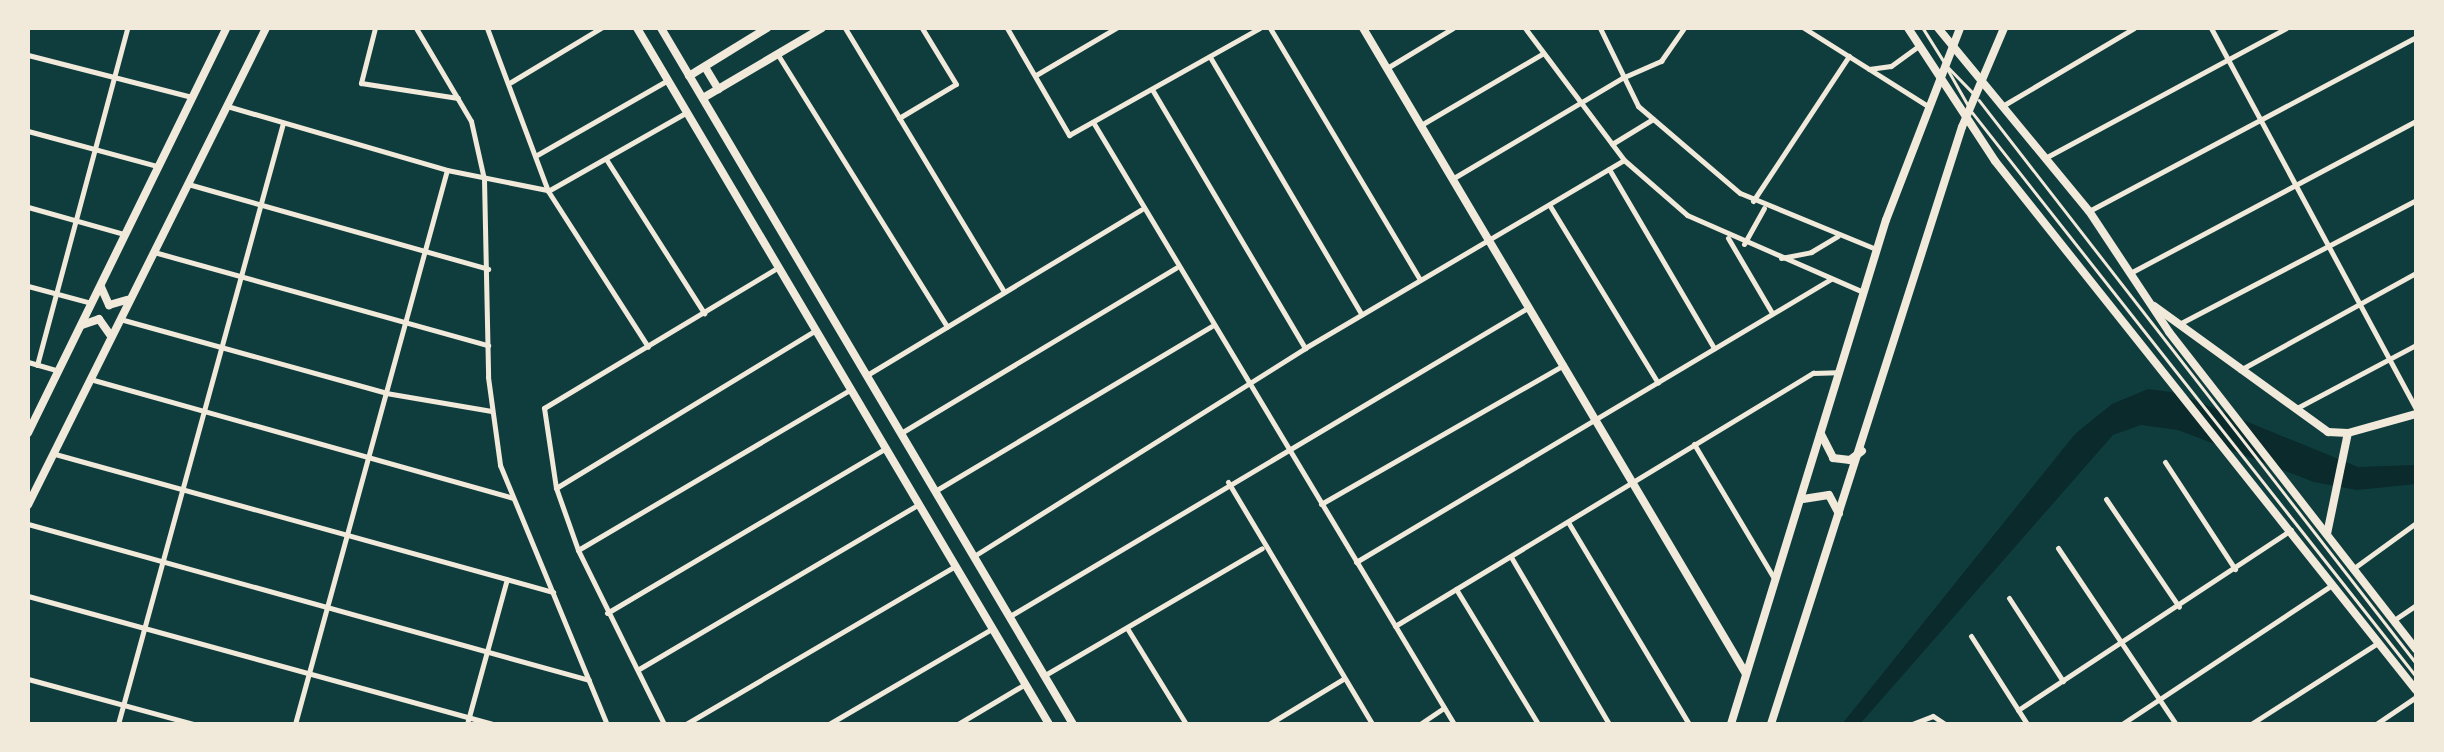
<!DOCTYPE html>
<html>
<head>
<meta charset="utf-8">
<style>
	body { margin:0 }
	#map { position:relative; width:2444px; height:752px; overflow:hidden; background:#0f3d3e; font-family:"Exo 2",sans-serif }
	div>[style] { position:absolute }
	[style*='--x'] { left:calc(var(--x)*1px); top:calc(var(--y)*1px); width:calc(var(--w)*1px); rotate:calc(var(--a)*1deg) }
	.water>* { inset:0; background:#0a2a2b }
	.service>* { height:2.5px; margin:-1.25px; padding:0 1.25px; transform-origin:1.25px; border-radius:1.25px; background:#f1e9da }
	.minor>* { height:5px; margin:-2.5px; padding:0 2.5px; transform-origin:2.5px; border-radius:2.5px; background:#f1e9da }
	.tertiary>* { height:8px; margin:-4px; padding:0 4px; transform-origin:4px; border-radius:4px; background:#f1e9da }
	.secondary>* { height:8px; margin:-4px; padding:0 4px; transform-origin:4px; border-radius:4px; background:#f1e9da }
	span { translate:-50% -50%; white-space:nowrap; text-align:center; line-height:1.15; -webkit-text-stroke:10px #f1e9da; paint-order:stroke }
	.frame { position:absolute; inset:0; border:30px solid #f1e9da; pointer-events:none }
</style>
</head>
<body>
<div id="map">
	<div class="water">
		<div style="clip-path:polygon(2148px 389px,2177px 393px,2358px 467px,2416px 465px,2416px 484px,2357px 490px,2314px 482px,2178px 430px,2141px 425px,2113px 435px,1860px 724px,1842px 724px,2075px 434px,2112px 404px)"></div>
	</div>
	<div class="service">
		<div style="--x:1923;--y:28;--w:39;--a:58"></div>
		<div style="--x:1948;--y:67;--w:37;--a:46"></div>
		<div style="--x:1947;--y:68;--w:43;--a:60.4"></div>
		<div style="--x:1979;--y:100;--w:713;--a:52.18"></div>
		<div style="--x:1972;--y:112;--w:718;--a:51.79"></div>
	</div>
	<div class="minor">
		<div style="--x:375;--y:28;--w:57;--a:104.3"></div>
		<div style="--x:361;--y:83;--w:98;--a:8.8"></div>
		<div style="--x:416;--y:28;--w:108;--a:59.4"></div>
		<div style="--x:471;--y:121;--w:59;--a:77.4"></div>
		<div style="--x:484;--y:179;--w:198;--a:88.8"></div>
		<div style="--x:488;--y:377;--w:89;--a:82.2"></div>
		<div style="--x:500;--y:465;--w:280;--a:67.6"></div>
		<div style="--x:487;--y:28;--w:174;--a:69.5"></div>
		<div style="--x:548;--y:191;--w:185;--a:57.3"></div>
		<div style="--x:845;--y:28;--w:308;--a:58.9"></div>
		<div style="--x:1007;--y:28;--w:124;--a:59.9"></div>
		<div style="--x:1069;--y:135;--w:219;--a:-29.3"></div>
		<div style="--x:1270;--y:28;--w:293;--a:59.2"></div>
		<div style="--x:1525;--y:28;--w:165;--a:53.1"></div>
		<div style="--x:1624;--y:160;--w:84;--a:41.1"></div>
		<div style="--x:1687;--y:215;--w:192;--a:23.6"></div>
		<div style="--x:1600;--y:28;--w:87;--a:64"></div>
		<div style="--x:1638;--y:106;--w:134;--a:40.5"></div>
		<div style="--x:1740;--y:193;--w:147;--a:22.4"></div>
		<div style="--x:1804;--y:28;--w:146;--a:32.2"></div>
		<div style="--x:2211;--y:28;--w:433;--a:61.7"></div>
		<div style="--x:28;--y:55;--w:168;--a:14.4"></div>
		<div style="--x:778;--y:55;--w:320;--a:58.1"></div>
		<div style="--x:1210;--y:57;--w:297;--a:59.5"></div>
		<div style="--x:1387;--y:68;--w:77;--a:-31.2"></div>
		<div style="--x:1869;--y:69;--w:22;--a:-8"></div>
		<div style="--x:1891;--y:66;--w:34;--a:-36"></div>
		<div style="--x:1036;--y:75;--w:93;--a:-30.4"></div>
		<div style="--x:511;--y:82;--w:105;--a:-31"></div>
		<div style="--x:1153;--y:91;--w:299;--a:59.4"></div>
		<div style="--x:2004;--y:105;--w:151;--a:-30.6"></div>
		<div style="--x:227;--y:106;--w:229;--a:16.2"></div>
		<div style="--x:447;--y:170;--w:102;--a:11.3"></div>
		<div style="--x:899;--y:118;--w:66;--a:-30.8"></div>
		<div style="--x:956;--y:84;--w:66;--a:-121.3"></div>
		<div style="--x:1093;--y:122;--w:702;--a:59.05"></div>
		<div style="--x:1421;--y:125;--w:140;--a:-30.4"></div>
		<div style="--x:28;--y:131;--w:134;--a:15.2"></div>
		<div style="--x:1612;--y:144;--w:48;--a:-31.4"></div>
		<div style="--x:537;--y:155;--w:151;--a:-29.8"></div>
		<div style="--x:2045;--y:158;--w:274;--a:-28.3"></div>
		<div style="--x:606;--y:159;--w:183;--a:57.5"></div>
		<div style="--x:1609;--y:169;--w:208;--a:59.6"></div>
		<div style="--x:1452;--y:179;--w:198;--a:-30.7"></div>
		<div style="--x:1622;--y:78;--w:43;--a:-23.6"></div>
		<div style="--x:1661;--y:61;--w:40;--a:-55.1"></div>
		<div style="--x:188;--y:184;--w:312;--a:15.8"></div>
		<div style="--x:548;--y:191;--w:160;--a:-29.6"></div>
		<div style="--x:1753;--y:201;--w:174;--a:-56.5"></div>
		<div style="--x:1550;--y:206;--w:207;--a:58.6"></div>
		<div style="--x:28;--y:207;--w:100;--a:15.7"></div>
		<div style="--x:2089;--y:211;--w:370;--a:-28"></div>
		<div style="--x:1728;--y:238;--w:87;--a:59.6"></div>
		<div style="--x:1744;--y:244;--w:41;--a:-60.9"></div>
		<div style="--x:154;--y:252;--w:347;--a:15.6"></div>
		<div style="--x:1781;--y:258;--w:31;--a:-11"></div>
		<div style="--x:1811;--y:252;--w:31;--a:-31"></div>
		<div style="--x:2132;--y:272;--w:322;--a:-28"></div>
		<div style="--x:28;--y:286;--w:65;--a:15.1"></div>
		<div style="--x:120;--y:319;--w:276;--a:15.5"></div>
		<div style="--x:386;--y:393;--w:107;--a:9.7"></div>
		<div style="--x:2181;--y:323;--w:265;--a:-27.6"></div>
		<div style="--x:28;--y:362;--w:32;--a:16"></div>
		<div style="--x:37;--y:365;--w:349;--a:-75"></div>
		<div style="--x:2240;--y:370;--w:201;--a:-28.9"></div>
		<div style="--x:867;--y:375;--w:320;--a:-31.1"></div>
		<div style="--x:90;--y:379;--w:439;--a:15.7"></div>
		<div style="--x:2295;--y:409;--w:137;--a:-27.9"></div>
		<div style="--x:901;--y:433;--w:321;--a:-31"></div>
		<div style="--x:1694;--y:444;--w:158;--a:59.2"></div>
		<div style="--x:55;--y:454;--w:517;--a:15.49"></div>
		<div style="--x:2165;--y:462;--w:128;--a:56.8"></div>
		<div style="--x:1228;--y:482;--w:282;--a:59.2"></div>
		<div style="--x:556;--y:488;--w:304;--a:-31.3"></div>
		<div style="--x:935;--y:491;--w:322;--a:-30.8"></div>
		<div style="--x:2106;--y:499;--w:130;--a:55.9"></div>
		<div style="--x:1321;--y:504;--w:280;--a:-29.8"></div>
		<div style="--x:1568;--y:522;--w:235;--a:59.1"></div>
		<div style="--x:28;--y:524;--w:582;--a:15.54"></div>
		<div style="--x:2058;--y:548;--w:212;--a:56.2"></div>
		<div style="--x:578;--y:550;--w:317;--a:-30.5"></div>
		<div style="--x:974;--y:556;--w:391;--a:-32.1"></div>
		<div style="--x:1305;--y:348;--w:370;--a:-30.5"></div>
		<div style="--x:1511;--y:557;--w:194;--a:59.6"></div>
		<div style="--x:1356;--y:562;--w:553;--a:-30.79"></div>
		<div style="--x:2354;--y:568;--w:77;--a:-36"></div>
		<div style="--x:1456;--y:589;--w:158;--a:58.7"></div>
		<div style="--x:28;--y:596;--w:481;--a:15.4"></div>
		<div style="--x:2009;--y:598;--w:99;--a:57"></div>
		<div style="--x:607;--y:613;--w:324;--a:-30.6"></div>
		<div style="--x:1010;--y:616;--w:604;--a:-30.77"></div>
		<div style="--x:2394;--y:620;--w:27;--a:-34"></div>
		<div style="--x:1395;--y:626;--w:489;--a:-31.2"></div>
		<div style="--x:1813;--y:373;--w:24;--a:-2"></div>
		<div style="--x:1127;--y:628;--w:113;--a:58.4"></div>
		<div style="--x:1971;--y:636;--w:104;--a:57.5"></div>
		<div style="--x:639;--y:669;--w:325;--a:-30.5"></div>
		<div style="--x:1045;--y:675;--w:251;--a:-30.3"></div>
		<div style="--x:28;--y:679;--w:172;--a:15.2"></div>
		<div style="--x:2018;--y:710;--w:327;--a:-33.4"></div>
		<div style="--x:118;--y:724;--w:623;--a:-74.65"></div>
		<div style="--x:295;--y:724;--w:574;--a:-74.66"></div>
		<div style="--x:467;--y:724;--w:150;--a:-74.6"></div>
		<div style="--x:664;--y:724;--w:194;--a:-116.3"></div>
		<div style="--x:578;--y:550;--w:66;--a:-109.5"></div>
		<div style="--x:556;--y:488;--w:81;--a:-98.5"></div>
		<div style="--x:544;--y:408;--w:274;--a:-31"></div>
		<div style="--x:686;--y:724;--w:312;--a:-30.4"></div>
		<div style="--x:829;--y:724;--w:190;--a:-30.3"></div>
		<div style="--x:958;--y:724;--w:78;--a:-30.8"></div>
		<div style="--x:1269;--y:724;--w:87;--a:-31.3"></div>
		<div style="--x:1420;--y:724;--w:29;--a:-34"></div>
		<div style="--x:1912;--y:724;--w:22;--a:-21"></div>
		<div style="--x:1933;--y:716;--w:14;--a:34"></div>
		<div style="--x:2122;--y:724;--w:252;--a:-33.5"></div>
		<div style="--x:2251;--y:724;--w:152;--a:-32.6"></div>
		<div style="--x:2376;--y:724;--w:48;--a:-34"></div>
	</div>
	<div class="tertiary">
		<div style="--x:1363;--y:28;--w:751;--a:59.34"></div>
		<div style="--x:1908;--y:28;--w:159;--a:56.8"></div>
		<div style="--x:1995;--y:161;--w:676;--a:51.49"></div>
		<div style="--x:1938;--y:28;--w:237;--a:50.5"></div>
		<div style="--x:2089;--y:211;--w:145;--a:56.5"></div>
		<div style="--x:2169;--y:332;--w:402;--a:52.1"></div>
		<div style="--x:705;--y:67;--w:26;--a:59"></div>
		<div style="--x:689;--y:76;--w:92;--a:-31.6"></div>
		<div style="--x:703;--y:98;--w:138;--a:-30.5"></div>
		<div style="--x:101;--y:287;--w:20;--a:66"></div>
		<div style="--x:109;--y:305;--w:19;--a:-16"></div>
		<div style="--x:2154;--y:306;--w:215;--a:35.9"></div>
		<div style="--x:2328;--y:432;--w:20;--a:3"></div>
		<div style="--x:2348;--y:433;--w:71;--a:-15.6"></div>
		<div style="--x:82;--y:325;--w:18;--a:-19"></div>
		<div style="--x:99;--y:319;--w:19;--a:55"></div>
		<div style="--x:28;--y:433;--w:451;--a:-63.9"></div>
		<div style="--x:28;--y:505;--w:533;--a:-63.48"></div>
		<div style="--x:2327;--y:534;--w:103;--a:-78.3"></div>
	</div>
	<div class="secondary">
		<div style="--x:637;--y:28;--w:809;--a:59.38"></div>
		<div style="--x:661;--y:28;--w:809;--a:59.38"></div>
		<div style="--x:1821;--y:434;--w:27;--a:63"></div>
		<div style="--x:1833;--y:458;--w:17;--a:7"></div>
		<div style="--x:1850;--y:460;--w:15;--a:-37"></div>
		<div style="--x:1803;--y:499;--w:26;--a:-9"></div>
		<div style="--x:1829;--y:495;--w:21;--a:62"></div>
		<div style="--x:1731;--y:724;--w:527;--a:-72.91"></div>
		<div style="--x:1886;--y:220;--w:206;--a:-68.9"></div>
		<div style="--x:1771;--y:724;--w:627;--a:-72.26"></div>
		<div style="--x:1962;--y:127;--w:108;--a:-67"></div>
	</div>
	<div class="frame"></div>
</div>
</body>
</html>
